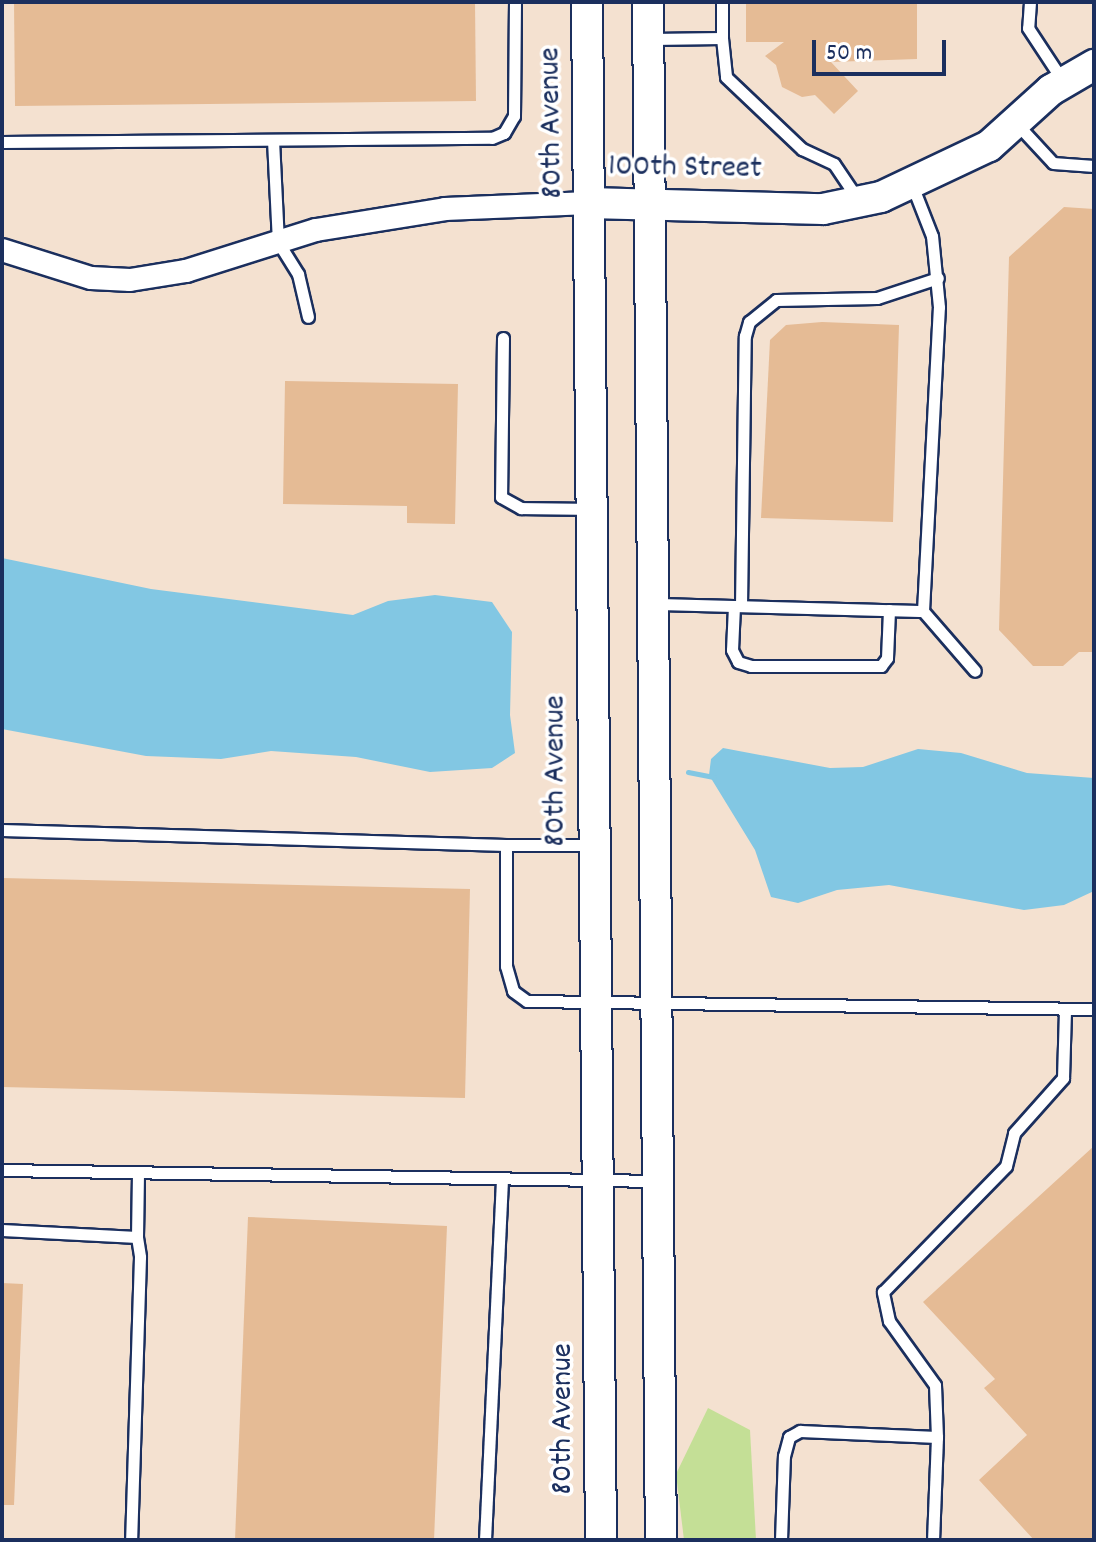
<!DOCTYPE html>
<html>
<head>
<meta charset="utf-8">
<style>
	body { margin:0 }
	#map { position:relative; width:1096px; height:1542px; overflow:hidden; background:#faf1ea; font-family:Dekko,sans-serif }
	div>[style] { position:absolute }
	[style*='--x'] { left:calc(var(--x)*1px); top:calc(var(--y)*1px); width:calc(var(--w)*1px); rotate:calc(var(--a)*1deg) }
	.built>* { inset:0; background:#f4e1d0 }
	.green>* { inset:0; background:#c4df96 }
	.water>* { inset:0; background:#82c7e3 }
	.stream>* { height:5px; margin:-2.5px; padding:0 2.5px; transform-origin:2.5px; border-radius:2.5px; background:#82c7e3 }
	.building>* { inset:0; background:#e5bb95 }
	.roads { filter:drop-shadow(2px 0 #1b2f5e) drop-shadow(-2px 0 #1b2f5e) drop-shadow(0 2px #1b2f5e) drop-shadow(0 -2px #1b2f5e) }
	.lane>* { height:11px; margin:-5.5px; padding:0 5.5px; transform-origin:5.5px; border-radius:5.5px; background:#fff }
	.street>* { height:22px; margin:-11px; padding:0 11px; transform-origin:11px; border-radius:11px; background:#fff }
	.secondary>* { height:30px; margin:-15px; padding:0 15px; transform-origin:15px; border-radius:15px; background:#fff }
	span { translate:-50% -50%; white-space:nowrap; text-align:center; line-height:1.15; -webkit-text-stroke:7px #fff; paint-order:stroke }
	.street-label { font-size:32px; color:#1b2f5e }
	.frame { position:absolute; inset:0; border:4px solid #1b2f5e; pointer-events:none }
	.scale { position:absolute; left:812px; top:40px; width:134px; height:36px; box-sizing:border-box; border:4px solid #1b2f5e; border-top:0; padding-left:10px; font-size:24px; line-height:28px; white-space:nowrap; color:#1b2f5e; -webkit-text-stroke:6px #fff; paint-order:stroke }
</style>
</head>
<body>
<div id="map">
	<div class="built">
		<div style="clip-path:polygon(2px 2px,1094px 2px,1094px 1540px,2px 1540px)"></div>
	</div>
	<div class="green">
		<div style="clip-path:polygon(708px 1408px,750px 1430px,756px 1540px,684px 1540px,676px 1474px)"></div>
	</div>
	<div class="water">
		<div style="clip-path:polygon(2px 558px,151px 589px,353px 615px,388px 601px,435px 595px,492px 602px,512px 632px,510px 715px,515px 753px,492px 768px,430px 772px,356px 757px,271px 751px,221px 759px,146px 756px,2px 729px)"></div>
		<div style="clip-path:polygon(723px 748px,830px 768px,863px 767px,918px 749px,961px 753px,1027px 773px,1094px 778px,1094px 891px,1064px 905px,1024px 910px,889px 885px,837px 890px,798px 903px,771px 897px,755px 850px,709px 775px,711px 759px)"></div>
	</div>
	<div class="stream">
		<div style="--x:688;--y:772;--w:26;--a:11"></div>
	</div>
	<div class="building">
		<div style="clip-path:polygon(14px 2px,475px 2px,476px 101px,15px 106px)"></div>
		<div style="clip-path:polygon(746px 2px,917px 2px,917px 59px,831px 62px,858px 91px,834px 114px,815px 95px,802px 97px,782px 87px,776px 65px,765px 56px,784px 42px,746px 42px)"></div>
		<div style="clip-path:polygon(1064px 207px,1094px 209px,1094px 652px,1079px 652px,1063px 666px,1033px 666px,999px 630px,1009px 257px)"></div>
		<div style="clip-path:polygon(822px 322px,899px 325px,893px 522px,761px 518px,770px 340px,786px 325px)"></div>
		<div style="clip-path:polygon(285px 381px,458px 384px,455px 524px,407px 523px,407px 506px,283px 504px)"></div>
		<div style="clip-path:polygon(2px 878px,470px 889px,465px 1098px,2px 1087px)"></div>
		<div style="clip-path:polygon(1094px 1146px,1094px 1540px,1034px 1540px,979px 1480px,1027px 1435px,984px 1388px,995px 1379px,923px 1302px)"></div>
		<div style="clip-path:polygon(248px 1217px,447px 1226px,434px 1540px,235px 1540px)"></div>
		<div style="clip-path:polygon(2px 1283px,23px 1284px,14px 1505px,2px 1505px)"></div>
	</div>
	<div class="roads">
		<div class="lane">
			<div style="--x:722;--y:2;--w:36;--a:90"></div>
			<div style="--x:1030;--y:2;--w:26;--a:94"></div>
			<div style="--x:1028;--y:28;--w:64;--a:56.6"></div>
			<div style="--x:651;--y:39;--w:71;--a:-0.8"></div>
			<div style="--x:722;--y:38;--w:39;--a:84"></div>
			<div style="--x:726;--y:77;--w:105;--a:43.5"></div>
			<div style="--x:802;--y:149;--w:35;--a:25"></div>
			<div style="--x:834;--y:164;--w:45;--a:56"></div>
			<div style="--x:1016;--y:123;--w:54;--a:47.2"></div>
			<div style="--x:1053;--y:163;--w:41;--a:4.2"></div>
			<div style="--x:273;--y:140;--w:102;--a:87.2"></div>
			<div style="--x:278;--y:242;--w:38;--a:58"></div>
			<div style="--x:298;--y:274;--w:44;--a:76.9"></div>
			<div style="--x:2;--y:142;--w:490;--a:-0.5"></div>
			<div style="--x:492;--y:138;--w:13;--a:-23"></div>
			<div style="--x:504;--y:133;--w:20;--a:-60"></div>
			<div style="--x:514;--y:116;--w:114;--a:-89.5"></div>
			<div style="--x:503;--y:338;--w:159;--a:90.7"></div>
			<div style="--x:501;--y:497;--w:23;--a:29"></div>
			<div style="--x:521;--y:508;--w:70;--a:0.8"></div>
			<div style="--x:655;--y:604;--w:268;--a:1.5"></div>
			<div style="--x:923;--y:611;--w:304;--a:-87"></div>
			<div style="--x:939;--y:307;--w:71;--a:-95.6"></div>
			<div style="--x:932;--y:236;--w:55;--a:-111.4"></div>
			<div style="--x:734;--y:606;--w:44;--a:92.6"></div>
			<div style="--x:732;--y:650;--w:13;--a:63"></div>
			<div style="--x:738;--y:662;--w:14;--a:17"></div>
			<div style="--x:751;--y:666;--w:130;--a:0"></div>
			<div style="--x:881;--y:666;--w:10;--a:-53"></div>
			<div style="--x:887;--y:658;--w:48;--a:-87.6"></div>
			<div style="--x:741;--y:606;--w:270;--a:-89.2"></div>
			<div style="--x:745;--y:336;--w:15;--a:-74"></div>
			<div style="--x:749;--y:322;--w:35;--a:-39"></div>
			<div style="--x:776;--y:300;--w:101;--a:-1.1"></div>
			<div style="--x:877;--y:298;--w:64;--a:-18.2"></div>
			<div style="--x:923;--y:611;--w:79;--a:49.1"></div>
			<div style="--x:2;--y:830;--w:504;--a:1.7"></div>
			<div style="--x:594;--y:845;--w:88;--a:180"></div>
			<div style="--x:506;--y:845;--w:121;--a:90"></div>
			<div style="--x:506;--y:966;--w:26;--a:74"></div>
			<div style="--x:513;--y:991;--w:17;--a:36"></div>
			<div style="--x:527;--y:1001;--w:567;--a:0.81"></div>
			<div style="--x:2;--y:1170;--w:656;--a:0.96"></div>
			<div style="--x:2;--y:1230;--w:135;--a:3"></div>
			<div style="--x:137;--y:1237;--w:20;--a:81"></div>
			<div style="--x:140;--y:1257;--w:283;--a:91.8"></div>
			<div style="--x:137;--y:1237;--w:64;--a:-89.1"></div>
			<div style="--x:937;--y:1437;--w:52;--a:-92.2"></div>
			<div style="--x:935;--y:1385;--w:79;--a:-125.7"></div>
			<div style="--x:889;--y:1321;--w:30;--a:-102"></div>
			<div style="--x:883;--y:1292;--w:176;--a:-45.7"></div>
			<div style="--x:1006;--y:1166;--w:34;--a:-76"></div>
			<div style="--x:1014;--y:1133;--w:74;--a:-48.3"></div>
			<div style="--x:1063;--y:1078;--w:69;--a:-88.3"></div>
			<div style="--x:485;--y:1540;--w:359;--a:-87.3"></div>
			<div style="--x:781;--y:1540;--w:84;--a:-88"></div>
			<div style="--x:784;--y:1456;--w:20;--a:-75"></div>
			<div style="--x:789;--y:1437;--w:13;--a:-29"></div>
			<div style="--x:800;--y:1431;--w:137;--a:2.5"></div>
			<div style="--x:937;--y:1437;--w:103;--a:92.2"></div>
		</div>
		<div class="street">
			<div style="--x:2;--y:250;--w:93;--a:17.5"></div>
			<div style="--x:91;--y:278;--w:39;--a:3"></div>
			<div style="--x:130;--y:280;--w:57;--a:-9.1"></div>
			<div style="--x:186;--y:271;--w:136;--a:-17.5"></div>
			<div style="--x:316;--y:230;--w:131;--a:-9.2"></div>
			<div style="--x:445;--y:209;--w:144;--a:-2.4"></div>
		</div>
		<div class="secondary">
			<div style="--x:587;--y:2;--w:1538;--a:89.48"></div>
			<div style="--x:648;--y:2;--w:1538;--a:89.52"></div>
			<div style="--x:589;--y:203;--w:234;--a:1.5"></div>
			<div style="--x:823;--y:209;--w:59;--a:-11.7"></div>
			<div style="--x:881;--y:197;--w:119;--a:-25.3"></div>
			<div style="--x:989;--y:146;--w:84;--a:-42.1"></div>
			<div style="--x:1051;--y:90;--w:50;--a:-30.2"></div>
		</div>
	</div>
	<div class="street-label">
		<span style="left:553px;top:123px;rotate:-91deg">80th Avenue</span>
		<span style="left:685px;top:169px;rotate:1deg">100th Street</span>
		<span style="left:557px;top:771px;rotate:-90deg">80th Avenue</span>
		<span style="left:564px;top:1419px;rotate:-90deg">80th Avenue</span>
	</div>
	<div class="frame"></div>
	<div class="scale">50 m</div>
</div>
</body>
</html>
